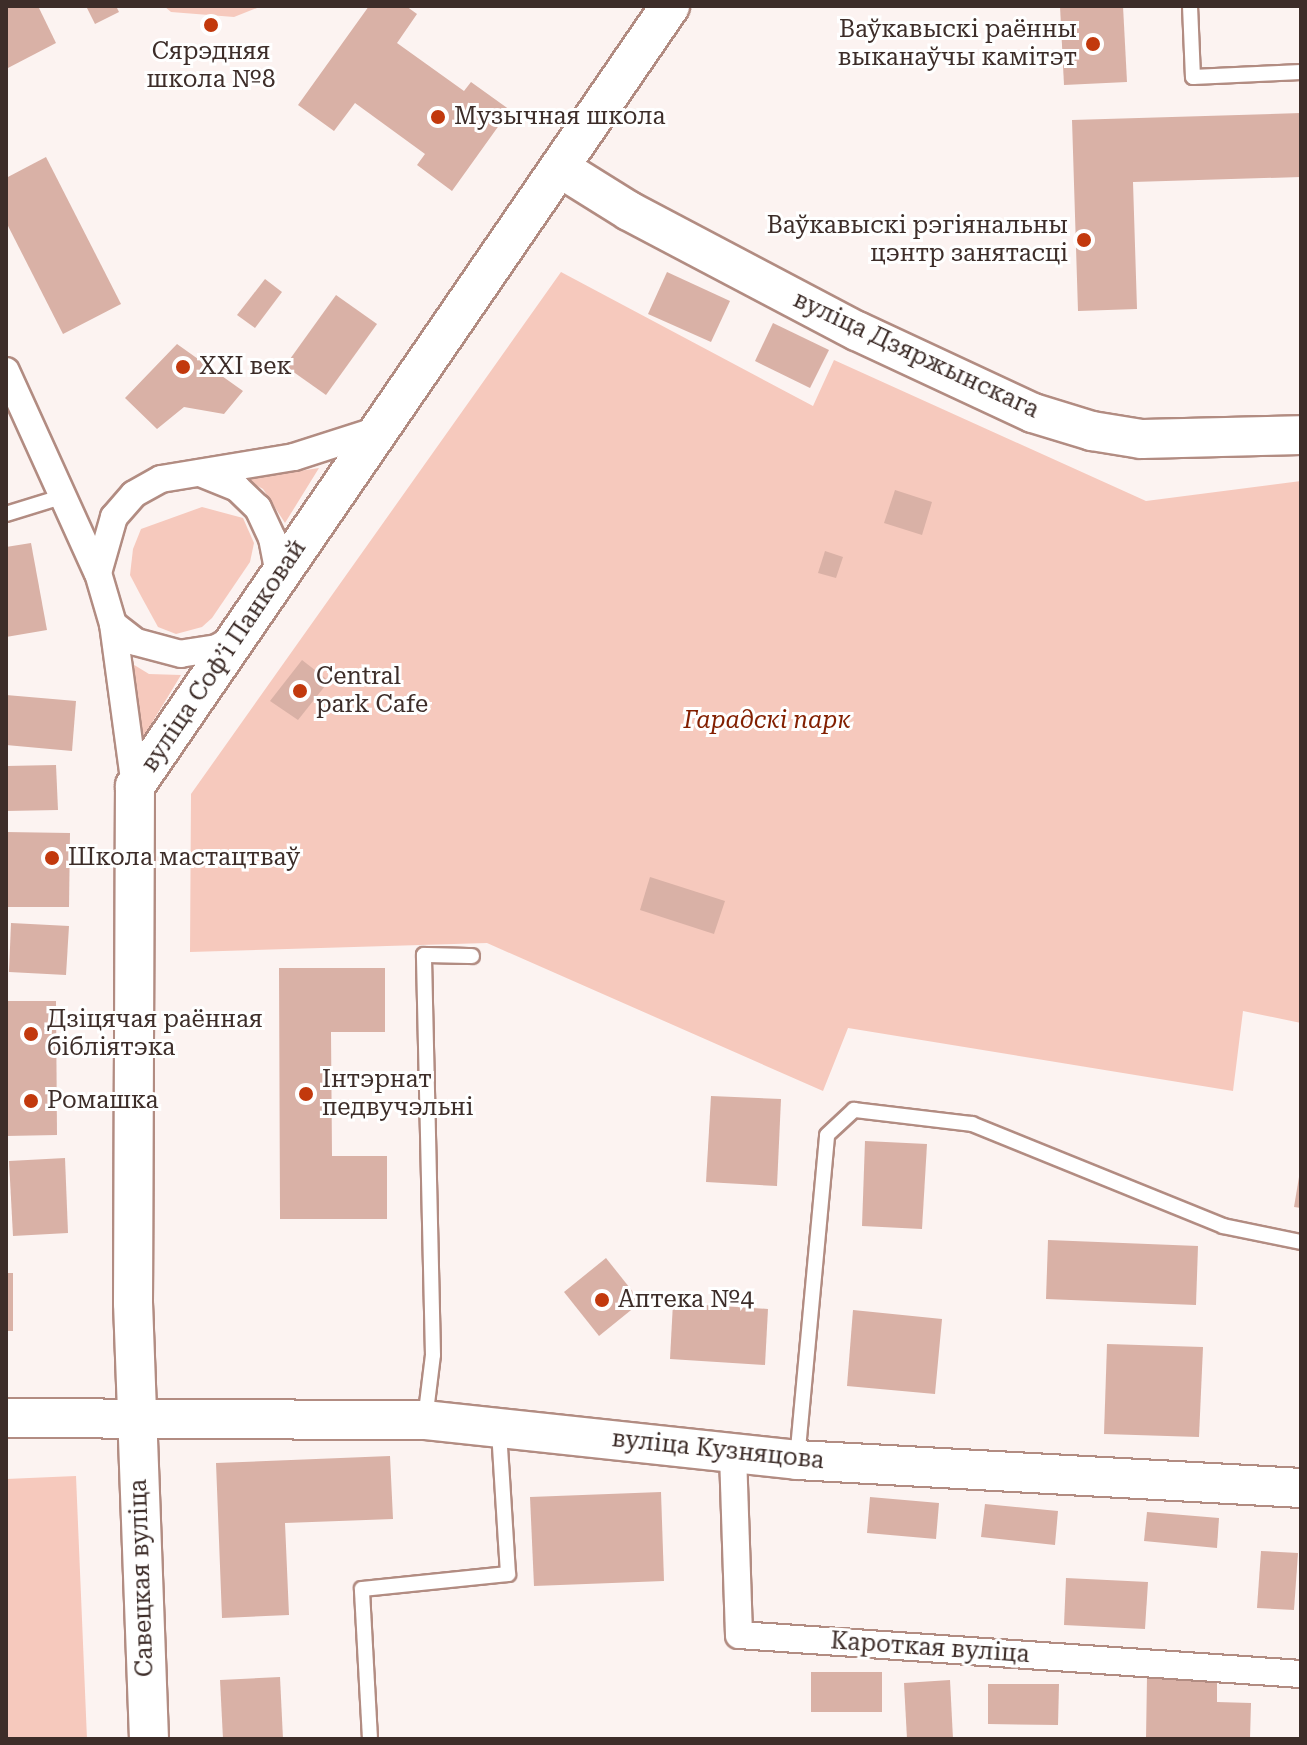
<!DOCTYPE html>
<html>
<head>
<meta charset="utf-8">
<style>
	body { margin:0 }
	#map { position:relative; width:1307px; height:1745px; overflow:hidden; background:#fcf3f1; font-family:"Roboto Serif",serif }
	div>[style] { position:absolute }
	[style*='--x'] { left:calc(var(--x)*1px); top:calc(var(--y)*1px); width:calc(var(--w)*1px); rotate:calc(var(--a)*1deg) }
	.green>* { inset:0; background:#f6c9bd }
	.building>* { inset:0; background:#d9b1a6 }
	.roads { filter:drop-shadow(2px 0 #b28c82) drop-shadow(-2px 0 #b28c82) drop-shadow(0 2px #b28c82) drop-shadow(0 -2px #b28c82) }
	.lane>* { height:14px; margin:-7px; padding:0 7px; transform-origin:7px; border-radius:7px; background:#fff }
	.street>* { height:26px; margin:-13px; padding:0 13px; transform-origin:13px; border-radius:13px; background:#fff }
	.secondary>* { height:38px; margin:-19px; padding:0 19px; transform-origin:19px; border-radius:19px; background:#fff }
	.dots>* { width:22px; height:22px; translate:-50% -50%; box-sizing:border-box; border:4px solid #fff; border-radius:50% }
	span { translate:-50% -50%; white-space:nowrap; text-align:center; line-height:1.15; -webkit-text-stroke:6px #fff; paint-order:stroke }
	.poi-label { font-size:24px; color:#3d2d29 }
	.right { translate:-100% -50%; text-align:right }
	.left { translate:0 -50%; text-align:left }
	.street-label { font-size:24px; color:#3d2d29 }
	.park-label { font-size:24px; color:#821f00; font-style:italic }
	.frame { position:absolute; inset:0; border:8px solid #3d2d29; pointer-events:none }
</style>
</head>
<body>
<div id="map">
	<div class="green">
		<div style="clip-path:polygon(164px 6px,262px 6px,234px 17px,171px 12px)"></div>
		<div style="clip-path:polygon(561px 272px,813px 406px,834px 360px,1146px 501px,1301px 481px,1301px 1023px,1243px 1011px,1233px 1091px,848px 1028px,823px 1091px,487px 943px,190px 952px,191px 794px)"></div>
		<div style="clip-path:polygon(319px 468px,285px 523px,263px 489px,245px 479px)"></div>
		<div style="clip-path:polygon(202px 507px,243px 518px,254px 543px,250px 562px,212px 618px,202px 627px,176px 634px,158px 627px,141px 596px,130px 575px,133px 549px,141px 529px)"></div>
		<div style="clip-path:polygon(131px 663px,149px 674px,181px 675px,141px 741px)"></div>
		<div style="clip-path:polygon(76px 1476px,87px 1739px,6px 1739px,6px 1479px)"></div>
	</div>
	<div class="building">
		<div style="clip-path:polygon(38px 6px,56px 43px,6px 69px,6px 7px)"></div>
		<div style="clip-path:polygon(86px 6px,116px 6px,119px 12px,95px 24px)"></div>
		<div style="clip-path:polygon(369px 6px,406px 6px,417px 14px,397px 43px,464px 91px,471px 82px,510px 110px,452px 191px,417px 165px,425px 154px,355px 103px,334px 131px,298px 105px)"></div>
		<div style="clip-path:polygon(1060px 6px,1123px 6px,1127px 82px,1064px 85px)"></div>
		<div style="clip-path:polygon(1301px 113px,1301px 177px,1133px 182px,1137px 309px,1078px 311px,1072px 120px)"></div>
		<div style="clip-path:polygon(46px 157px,121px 304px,63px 334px,6px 222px,6px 178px)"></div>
		<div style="clip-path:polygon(667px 272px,730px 301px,711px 342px,648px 314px)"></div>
		<div style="clip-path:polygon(265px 279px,282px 292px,255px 328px,237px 315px)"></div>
		<div style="clip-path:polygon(336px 295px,377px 324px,326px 395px,285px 366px)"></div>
		<div style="clip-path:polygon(773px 323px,829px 350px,810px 388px,755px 361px)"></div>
		<div style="clip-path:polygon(177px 344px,243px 391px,224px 414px,184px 407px,157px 429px,125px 398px)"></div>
		<div style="clip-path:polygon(895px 490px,932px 502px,922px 535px,884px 523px)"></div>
		<div style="clip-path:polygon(31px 543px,47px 630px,6px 637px,6px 547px)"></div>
		<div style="clip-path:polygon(825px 551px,843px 557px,836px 578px,818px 573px)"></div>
		<div style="clip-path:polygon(302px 660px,329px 681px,298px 720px,270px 701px)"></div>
		<div style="clip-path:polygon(6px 695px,76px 701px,72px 751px,6px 745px)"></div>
		<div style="clip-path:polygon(56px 765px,58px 810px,6px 811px,6px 766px)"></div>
		<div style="clip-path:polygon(6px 832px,70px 833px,69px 907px,6px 907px)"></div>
		<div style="clip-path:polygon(650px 877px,725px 901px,714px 934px,640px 910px)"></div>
		<div style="clip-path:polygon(11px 923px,69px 926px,66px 975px,9px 972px)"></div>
		<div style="clip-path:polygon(279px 968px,385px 968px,385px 1032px,331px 1032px,332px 1156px,387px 1156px,387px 1219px,280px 1219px)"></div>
		<div style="clip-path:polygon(6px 1001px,56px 1001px,57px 1135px,6px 1136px)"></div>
		<div style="clip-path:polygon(711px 1096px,781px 1099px,777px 1186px,706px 1182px)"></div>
		<div style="clip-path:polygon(865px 1141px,927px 1144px,922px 1229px,862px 1226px)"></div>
		<div style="clip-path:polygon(65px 1158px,68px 1233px,13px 1236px,9px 1161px)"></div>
		<div style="clip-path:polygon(1299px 1177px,1301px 1177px,1301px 1208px,1294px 1207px)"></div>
		<div style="clip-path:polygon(1048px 1240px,1198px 1246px,1196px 1305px,1046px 1299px)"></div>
		<div style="clip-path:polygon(606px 1258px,641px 1302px,599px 1336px,564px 1292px)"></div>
		<div style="clip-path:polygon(6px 1273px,13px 1273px,13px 1331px,6px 1331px)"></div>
		<div style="clip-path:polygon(673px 1303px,768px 1309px,765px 1365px,670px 1359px)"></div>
		<div style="clip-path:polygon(853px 1310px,942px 1319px,935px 1394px,847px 1386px)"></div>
		<div style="clip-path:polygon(1107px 1344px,1203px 1347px,1199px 1437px,1104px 1434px)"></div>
		<div style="clip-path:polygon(390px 1456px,393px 1519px,285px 1523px,289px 1615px,222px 1618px,216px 1463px)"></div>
		<div style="clip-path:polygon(661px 1492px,664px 1581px,534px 1586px,530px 1497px)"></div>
		<div style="clip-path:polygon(870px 1497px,939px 1503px,936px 1539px,867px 1533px)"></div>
		<div style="clip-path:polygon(985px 1504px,1058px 1511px,1055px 1545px,981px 1537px)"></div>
		<div style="clip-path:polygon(1147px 1512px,1219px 1518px,1217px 1548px,1144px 1541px)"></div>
		<div style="clip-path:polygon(1261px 1551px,1298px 1553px,1294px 1610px,1257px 1608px)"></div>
		<div style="clip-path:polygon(1066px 1578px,1148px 1582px,1145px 1629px,1064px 1625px)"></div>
		<div style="clip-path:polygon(811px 1672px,882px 1672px,882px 1712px,811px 1712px)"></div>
		<div style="clip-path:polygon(1147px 1676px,1217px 1678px,1217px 1702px,1251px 1703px,1250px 1739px,1146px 1739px)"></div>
		<div style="clip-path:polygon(280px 1677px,283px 1739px,223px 1739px,220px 1680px)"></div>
		<div style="clip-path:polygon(950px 1680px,953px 1739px,907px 1739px,904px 1683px)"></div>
		<div style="clip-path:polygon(988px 1684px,1059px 1684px,1058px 1725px,988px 1724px)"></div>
	</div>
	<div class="roads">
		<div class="lane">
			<div style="--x:1190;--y:6;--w:71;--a:87.6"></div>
			<div style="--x:1193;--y:77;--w:108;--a:-2.7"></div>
			<div style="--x:6;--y:514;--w:61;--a:-17.2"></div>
			<div style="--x:425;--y:1420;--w:65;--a:-83"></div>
			<div style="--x:433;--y:1355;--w:400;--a:-91.3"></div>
			<div style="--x:424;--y:955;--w:48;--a:1.2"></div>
			<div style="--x:797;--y:1460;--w:326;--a:-84.7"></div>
			<div style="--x:827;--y:1135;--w:37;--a:-43"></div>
			<div style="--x:854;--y:1110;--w:119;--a:6.8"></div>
			<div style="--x:972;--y:1124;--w:271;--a:22.1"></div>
			<div style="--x:1223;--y:1226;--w:80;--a:11.6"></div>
			<div style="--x:370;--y:1739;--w:150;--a:-93.1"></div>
			<div style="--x:362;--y:1589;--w:147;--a:-5.9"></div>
			<div style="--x:508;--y:1574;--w:145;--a:-93.6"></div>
		</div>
		<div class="street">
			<div style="--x:6;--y:371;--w:221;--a:65.6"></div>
			<div style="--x:200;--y:473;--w:40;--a:22"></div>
			<div style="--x:237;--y:488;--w:29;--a:44"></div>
			<div style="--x:258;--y:508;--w:33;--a:65"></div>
			<div style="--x:272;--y:538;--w:37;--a:79"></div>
			<div style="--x:113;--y:624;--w:163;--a:82.3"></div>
			<div style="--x:234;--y:638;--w:20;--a:150"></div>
			<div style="--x:217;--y:648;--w:36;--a:171"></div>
			<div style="--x:181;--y:654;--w:47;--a:-165.1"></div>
			<div style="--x:136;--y:642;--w:29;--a:-142"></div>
			<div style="--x:113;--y:624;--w:53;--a:-106.4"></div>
			<div style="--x:98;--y:573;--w:58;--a:-74.1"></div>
			<div style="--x:114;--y:517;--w:30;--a:-49"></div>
			<div style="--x:134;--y:494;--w:31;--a:-29"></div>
			<div style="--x:161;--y:479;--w:135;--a:-9.4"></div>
			<div style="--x:294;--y:457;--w:91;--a:-17.8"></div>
			<div style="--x:733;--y:1454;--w:181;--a:88.1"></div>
			<div style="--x:739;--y:1635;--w:563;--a:3.97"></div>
		</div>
		<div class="secondary">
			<div style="--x:560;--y:168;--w:81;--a:31.9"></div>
			<div style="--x:629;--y:211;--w:258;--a:27.8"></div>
			<div style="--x:857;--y:331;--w:194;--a:25"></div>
			<div style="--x:1033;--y:413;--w:62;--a:17"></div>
			<div style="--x:1092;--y:431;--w:50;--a:9.3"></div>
			<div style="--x:1141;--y:439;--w:160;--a:-1.4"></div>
			<div style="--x:6;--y:1418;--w:418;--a:0.3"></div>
			<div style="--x:424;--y:1420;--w:375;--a:6.1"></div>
			<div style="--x:797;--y:1460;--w:505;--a:3.18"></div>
			<div style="--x:149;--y:1739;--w:436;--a:-92.1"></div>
			<div style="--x:133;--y:1303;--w:517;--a:-89.78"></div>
			<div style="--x:135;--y:786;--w:946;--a:-55.55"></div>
		</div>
	</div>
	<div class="dots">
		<div style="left:211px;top:25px;background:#c2390d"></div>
		<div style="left:1093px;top:44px;background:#c2390d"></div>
		<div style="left:438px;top:117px;background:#c2390d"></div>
		<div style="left:1084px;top:240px;background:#c2390d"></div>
		<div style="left:183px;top:367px;background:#c2390d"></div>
		<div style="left:300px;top:691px;background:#c2390d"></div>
		<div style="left:52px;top:858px;background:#c2390d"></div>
		<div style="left:31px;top:1034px;background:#c2390d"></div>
		<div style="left:306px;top:1094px;background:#c2390d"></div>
		<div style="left:31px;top:1101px;background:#c2390d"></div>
		<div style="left:602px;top:1300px;background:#c2390d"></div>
	</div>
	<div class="poi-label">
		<span class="right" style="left:1077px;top:44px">Ваўкавыскі раённы<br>выканаўчы камітэт</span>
		<span style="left:211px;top:66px">Сярэдняя<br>школа №8</span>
		<span class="left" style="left:454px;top:117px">Музычная школа</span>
		<span class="right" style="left:1068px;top:240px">Ваўкавыскі рэгіянальны<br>цэнтр занятасці</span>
		<span class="left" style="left:199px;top:367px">XXI век</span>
		<span class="left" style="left:316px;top:691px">Central<br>park Cafe</span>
		<span class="left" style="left:68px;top:858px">Школа мастацтваў</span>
		<span class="left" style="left:47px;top:1034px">Дзіцячая раённая<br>бібліятэка</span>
		<span class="left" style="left:322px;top:1094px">Інтэрнат<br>педвучэльні</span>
		<span class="left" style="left:47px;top:1101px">Ромашка</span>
		<span class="left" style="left:618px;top:1300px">Аптека №4</span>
	</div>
	<div class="street-label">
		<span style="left:916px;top:355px;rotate:25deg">вуліца Дзяржынскага</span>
		<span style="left:224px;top:656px;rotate:-56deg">вуліца Софʼі Панковай</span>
		<span style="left:718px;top:1450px;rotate:6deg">вуліца Кузняцова</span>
		<span style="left:142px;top:1578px;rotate:-92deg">Савецкая вуліца</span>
		<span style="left:930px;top:1648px;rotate:4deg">Кароткая вуліца</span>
	</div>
	<div class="park-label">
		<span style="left:767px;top:721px">Гарадскі парк</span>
	</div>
	<div class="frame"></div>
</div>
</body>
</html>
